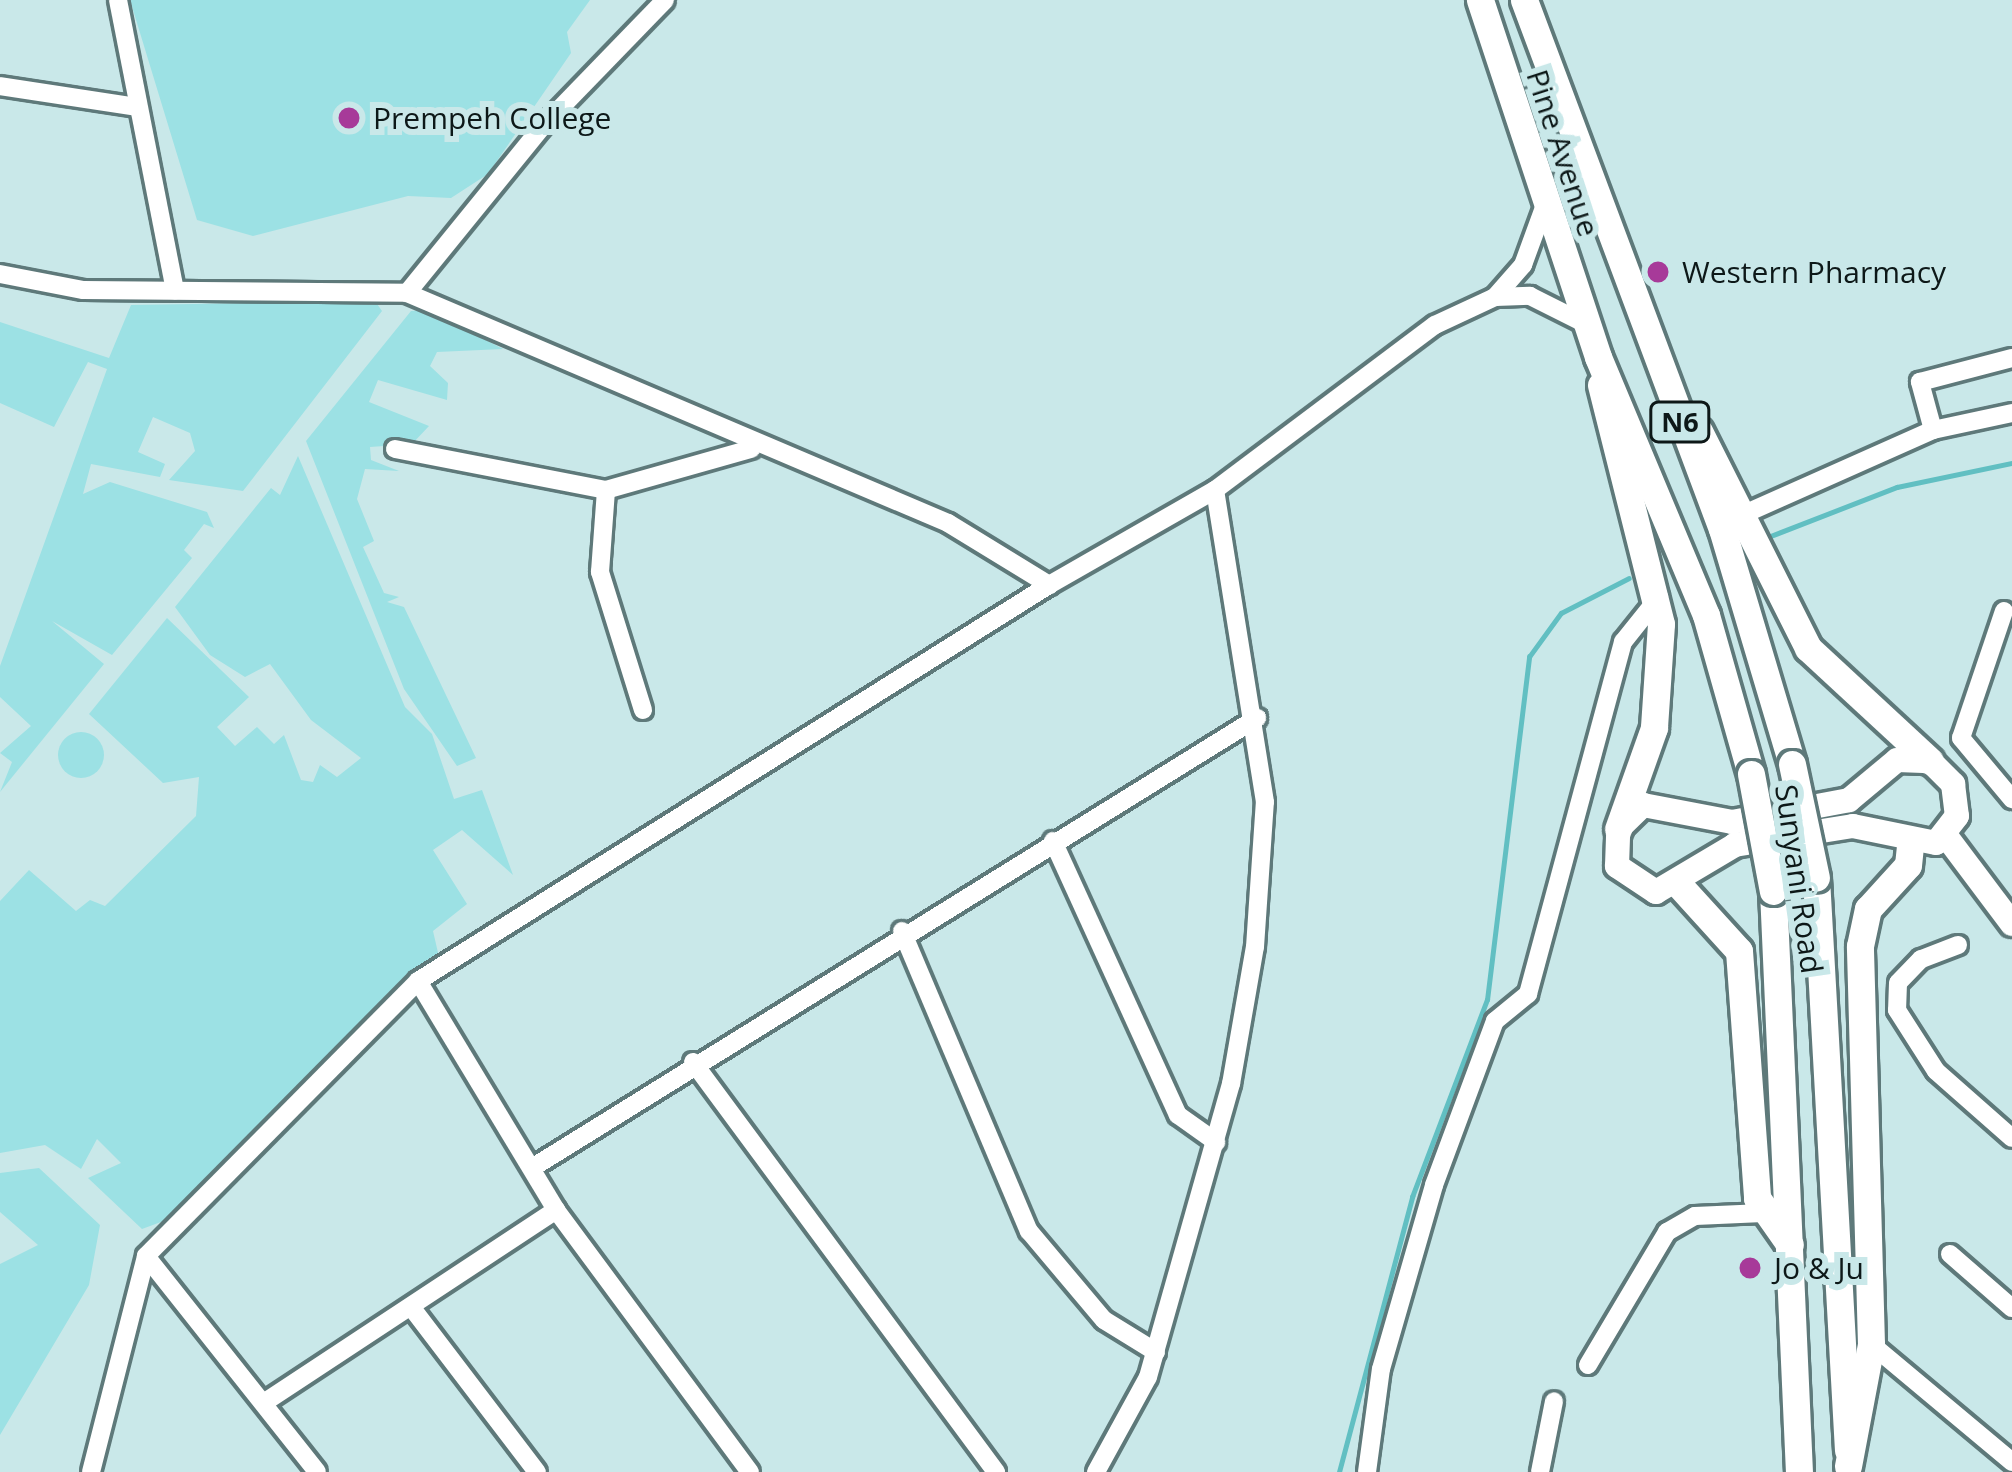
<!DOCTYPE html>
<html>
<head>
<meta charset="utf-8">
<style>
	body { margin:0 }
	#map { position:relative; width:2012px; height:1472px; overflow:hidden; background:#c9e8e9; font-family:"Open Sans",sans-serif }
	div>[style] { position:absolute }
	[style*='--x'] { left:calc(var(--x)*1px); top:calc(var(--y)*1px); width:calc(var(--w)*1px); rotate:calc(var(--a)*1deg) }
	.green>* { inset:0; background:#9ce1e4 }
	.round { border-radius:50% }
	.stream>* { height:4.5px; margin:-2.25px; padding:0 2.25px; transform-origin:2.25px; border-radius:2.25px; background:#61bfc2 }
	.roads { filter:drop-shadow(3px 0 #5e797a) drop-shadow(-3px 0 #5e797a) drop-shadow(0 3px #5e797a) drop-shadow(0 -3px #5e797a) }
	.street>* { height:18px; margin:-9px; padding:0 9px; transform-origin:9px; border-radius:9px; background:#fff }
	.secondary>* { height:24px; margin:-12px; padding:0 12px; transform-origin:12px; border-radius:12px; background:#fff }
	.primary>* { height:27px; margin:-13.5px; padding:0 13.5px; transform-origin:13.5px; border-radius:13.5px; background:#fff }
	.bridges { filter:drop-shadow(3px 0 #5e797a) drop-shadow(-3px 0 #5e797a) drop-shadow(0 3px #5e797a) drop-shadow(0 -3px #5e797a) }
	.primary-bridge>* { height:27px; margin:-13.5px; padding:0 13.5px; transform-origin:13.5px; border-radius:13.5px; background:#fff }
	.dots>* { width:33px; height:33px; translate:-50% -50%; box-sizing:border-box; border:6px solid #c9e8e9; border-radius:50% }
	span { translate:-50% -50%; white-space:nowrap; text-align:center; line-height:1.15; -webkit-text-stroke:12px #c9e8e9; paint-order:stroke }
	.shield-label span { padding:3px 9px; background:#c9e8e9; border:3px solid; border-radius:9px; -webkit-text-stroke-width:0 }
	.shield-label { font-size:27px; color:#0d1818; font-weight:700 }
	.poi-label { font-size:30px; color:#0d1818 }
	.left { translate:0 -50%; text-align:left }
	.street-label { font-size:30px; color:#0d1818 }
</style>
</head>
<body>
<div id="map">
	<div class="green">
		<div style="clip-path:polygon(130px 0,590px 0,567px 32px,571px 53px,488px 174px,451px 198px,408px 196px,253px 236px,197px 220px)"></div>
		<div style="clip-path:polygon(375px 301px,382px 311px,243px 491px,169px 480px,195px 451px,190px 433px,153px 417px,138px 452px,165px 464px,160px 477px,91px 464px,83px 494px,110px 482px,207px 512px,214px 528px,204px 524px,184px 550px,192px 558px,112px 655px,52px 621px,104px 664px,0 792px,12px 762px,0 753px,31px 726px,0 697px,0 666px,107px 369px,88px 362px,54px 427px,0 403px,0 322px,109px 358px,131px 305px)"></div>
		<div style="clip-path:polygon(428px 310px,503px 349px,437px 352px,430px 366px,448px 383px,447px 400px,378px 380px,369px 402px,429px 426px,412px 444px,370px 447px,371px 460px,399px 471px,365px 469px,357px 499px,374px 541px,363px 547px,384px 593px,399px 597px,387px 602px,404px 607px,476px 758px,457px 766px,404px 689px,306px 441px,411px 311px)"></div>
		<div style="clip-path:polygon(298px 456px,405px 707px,432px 734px,454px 799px,482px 790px,513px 875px,462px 830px,433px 850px,467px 904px,433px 931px,439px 957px,388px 993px,169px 1219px,142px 1229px,88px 1178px,121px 1163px,97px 1139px,81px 1169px,45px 1145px,0 1153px,0 901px,29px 870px,76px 911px,90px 900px,105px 906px,196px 816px,199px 777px,163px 783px,89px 714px,167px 618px,249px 697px,217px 727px,235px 746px,257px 727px,274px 744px,284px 735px,301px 780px,313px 782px,320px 765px,337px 777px,361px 758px,311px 720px,270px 664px,245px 677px,210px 655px,175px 607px,271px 488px,280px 495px)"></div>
		<div class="round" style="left:58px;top:732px;width:46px;height:46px"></div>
		<div style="clip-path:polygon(39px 1168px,100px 1225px,89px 1285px,0 1435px,0 1264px,38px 1245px,0 1212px,0 1173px)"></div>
	</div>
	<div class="stream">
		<div style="--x:1768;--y:537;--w:138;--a:-21.2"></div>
		<div style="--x:1897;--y:487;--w:117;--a:-11.8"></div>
		<div style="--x:1339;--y:1472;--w:285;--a:-75.1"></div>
		<div style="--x:1412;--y:1197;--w:211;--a:-69.2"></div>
		<div style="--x:1487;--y:1000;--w:346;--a:-83"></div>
		<div style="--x:1529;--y:657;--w:54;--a:-54"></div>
		<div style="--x:1561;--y:613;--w:76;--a:-27.2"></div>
	</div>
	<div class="roads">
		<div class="street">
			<div style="--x:118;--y:0;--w:296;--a:78.9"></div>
			<div style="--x:0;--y:86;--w:139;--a:8.7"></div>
			<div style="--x:0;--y:274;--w:85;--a:10.9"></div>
			<div style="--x:83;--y:290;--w:324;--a:0.5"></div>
			<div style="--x:407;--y:293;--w:588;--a:23.03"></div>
			<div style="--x:948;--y:523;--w:119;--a:31.5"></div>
			<div style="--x:1049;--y:585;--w:191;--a:-29.8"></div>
			<div style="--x:1215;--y:490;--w:275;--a:-36.9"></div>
			<div style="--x:1435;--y:325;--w:66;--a:-25"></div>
			<div style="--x:1495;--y:297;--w:35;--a:-2"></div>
			<div style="--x:1530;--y:296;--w:63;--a:26.6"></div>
			<div style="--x:407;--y:293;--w:213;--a:-50.9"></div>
			<div style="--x:541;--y:128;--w:178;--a:-45.9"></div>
			<div style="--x:1495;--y:297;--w:43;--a:-48.8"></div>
			<div style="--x:1523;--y:265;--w:64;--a:-69.9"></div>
			<div style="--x:1933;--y:430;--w:50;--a:-105.2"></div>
			<div style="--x:1920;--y:382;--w:95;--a:-14.6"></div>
			<div style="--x:395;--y:449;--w:215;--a:11"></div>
			<div style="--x:1742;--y:515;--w:209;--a:-24"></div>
			<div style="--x:1933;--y:430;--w:81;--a:-12.1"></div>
			<div style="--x:2004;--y:611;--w:134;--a:108.7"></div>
			<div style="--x:1961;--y:738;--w:80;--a:50.1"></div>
			<div style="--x:643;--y:710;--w:145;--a:-107.3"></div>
			<div style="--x:600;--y:572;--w:82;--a:-85.8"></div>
			<div style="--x:606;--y:490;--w:151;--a:-15.8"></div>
			<div style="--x:1053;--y:841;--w:301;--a:65.5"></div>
			<div style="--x:1178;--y:1115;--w:47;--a:35.4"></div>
			<div style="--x:902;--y:931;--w:326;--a:67.1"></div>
			<div style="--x:1029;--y:1231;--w:116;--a:49.9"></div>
			<div style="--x:1104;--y:1320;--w:61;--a:31.6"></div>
			<div style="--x:1958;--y:945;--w:40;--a:159"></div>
			<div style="--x:1921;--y:959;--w:33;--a:134"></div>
			<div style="--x:1898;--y:983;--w:27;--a:92"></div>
			<div style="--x:1897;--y:1010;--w:72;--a:57.4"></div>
			<div style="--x:1936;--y:1071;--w:101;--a:41.4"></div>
			<div style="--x:418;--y:981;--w:267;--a:58.9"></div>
			<div style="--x:556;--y:1210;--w:326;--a:53.5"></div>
			<div style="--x:693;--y:1062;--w:510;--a:53.53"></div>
			<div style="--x:535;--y:1166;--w:850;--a:-31.82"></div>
			<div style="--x:1950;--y:1254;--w:82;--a:41.1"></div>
			<div style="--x:146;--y:1256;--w:275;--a:51.6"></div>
			<div style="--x:415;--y:1312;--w:201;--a:52.7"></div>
			<div style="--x:1871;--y:1344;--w:184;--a:39.9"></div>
			<div style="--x:1588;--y:1365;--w:155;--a:-59.3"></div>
			<div style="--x:1667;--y:1232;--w:32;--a:-30"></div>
			<div style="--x:1695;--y:1216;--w:68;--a:-2.5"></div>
			<div style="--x:265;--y:1402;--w:349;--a:-33.4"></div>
			<div style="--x:91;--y:1472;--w:223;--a:-75.7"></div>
			<div style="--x:146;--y:1256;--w:387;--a:-45.3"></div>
			<div style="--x:418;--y:981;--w:745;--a:-32.11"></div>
			<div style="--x:1096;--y:1472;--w:108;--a:-61.3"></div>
			<div style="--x:1148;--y:1377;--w:305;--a:-74.2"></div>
			<div style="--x:1231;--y:1084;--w:139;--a:-80.1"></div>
			<div style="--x:1255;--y:947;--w:145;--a:-86.1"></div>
			<div style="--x:1265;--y:802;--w:316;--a:-99.1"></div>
			<div style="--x:1367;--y:1472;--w:104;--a:-82.3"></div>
			<div style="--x:1381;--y:1369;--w:191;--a:-73.9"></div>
			<div style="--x:1434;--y:1185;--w:175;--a:-69.6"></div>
			<div style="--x:1495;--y:1021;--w:43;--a:-39.3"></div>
			<div style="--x:1528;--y:994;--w:365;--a:-74.9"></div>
			<div style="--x:1623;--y:642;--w:58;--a:-51.3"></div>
			<div style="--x:1540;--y:1472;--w:72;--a:-78.8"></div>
		</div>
		<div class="secondary">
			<div style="--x:1897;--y:760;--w:33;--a:2"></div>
			<div style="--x:1930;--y:761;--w:33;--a:45"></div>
			<div style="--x:1953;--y:784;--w:32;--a:83"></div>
			<div style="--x:1957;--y:816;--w:34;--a:128"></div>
			<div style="--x:1936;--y:843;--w:85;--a:-168.4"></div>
			<div style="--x:1853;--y:826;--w:120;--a:170.9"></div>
			<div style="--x:1735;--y:845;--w:92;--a:149.3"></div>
			<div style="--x:1656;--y:892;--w:47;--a:-146.3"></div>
			<div style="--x:1617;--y:866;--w:37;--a:-88"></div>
			<div style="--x:1618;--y:829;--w:35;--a:-44"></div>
			<div style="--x:1643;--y:805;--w:91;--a:10.8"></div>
			<div style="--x:1732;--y:822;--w:119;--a:-10.6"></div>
			<div style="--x:1849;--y:800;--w:62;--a:-39.8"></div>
			<div style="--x:1946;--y:836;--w:110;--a:53.1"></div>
		</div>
		<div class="primary">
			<div style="--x:1480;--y:0;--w:376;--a:71.7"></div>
			<div style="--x:1598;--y:357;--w:280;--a:67.3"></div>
			<div style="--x:1706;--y:615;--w:165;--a:74.2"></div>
			<div style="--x:1524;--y:0;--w:565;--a:69.48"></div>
			<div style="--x:1722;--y:529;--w:245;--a:73.4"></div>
			<div style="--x:1601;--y:385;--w:246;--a:75.9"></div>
			<div style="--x:1661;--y:624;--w:104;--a:93.9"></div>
			<div style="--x:1654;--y:728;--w:107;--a:109.6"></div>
			<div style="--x:1699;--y:431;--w:243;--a:63.3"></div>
			<div style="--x:1808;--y:648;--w:166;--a:42.8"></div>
			<div style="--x:1816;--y:878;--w:573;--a:86.8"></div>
			<div style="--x:1679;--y:885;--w:89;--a:47.7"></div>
			<div style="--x:1739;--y:951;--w:248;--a:85.8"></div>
			<div style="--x:1757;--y:1198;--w:57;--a:54.9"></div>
			<div style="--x:1773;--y:891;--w:582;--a:87.44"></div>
			<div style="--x:1848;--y:1466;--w:124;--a:-79.3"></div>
			<div style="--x:1871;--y:1344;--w:398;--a:-91.6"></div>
			<div style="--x:1860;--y:946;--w:38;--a:-78"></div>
			<div style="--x:1868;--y:909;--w:59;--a:-47.7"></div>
			<div style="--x:1908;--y:865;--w:19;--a:-84"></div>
		</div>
	</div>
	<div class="bridges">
		<div class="primary-bridge">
			<div style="--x:1792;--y:764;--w:116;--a:78.1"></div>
			<div style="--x:1751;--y:774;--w:119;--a:79.4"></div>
		</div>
	</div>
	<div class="dots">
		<div style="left:349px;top:118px;background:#a73a99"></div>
		<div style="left:1658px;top:272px;background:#a73a99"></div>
		<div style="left:1750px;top:1268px;background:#a73a99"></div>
	</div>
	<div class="shield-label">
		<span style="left:1680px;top:422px">N6</span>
	</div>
	<div class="poi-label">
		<span class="left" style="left:373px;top:118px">Prempeh College</span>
		<span class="left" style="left:1682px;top:272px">Western Pharmacy</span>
		<span class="left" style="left:1774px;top:1268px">Jo &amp; Ju</span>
	</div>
	<div class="street-label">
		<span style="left:1563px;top:153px;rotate:72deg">Pine Avenue</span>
		<span style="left:1799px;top:879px;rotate:82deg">Sunyani Road</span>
	</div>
</div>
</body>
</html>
